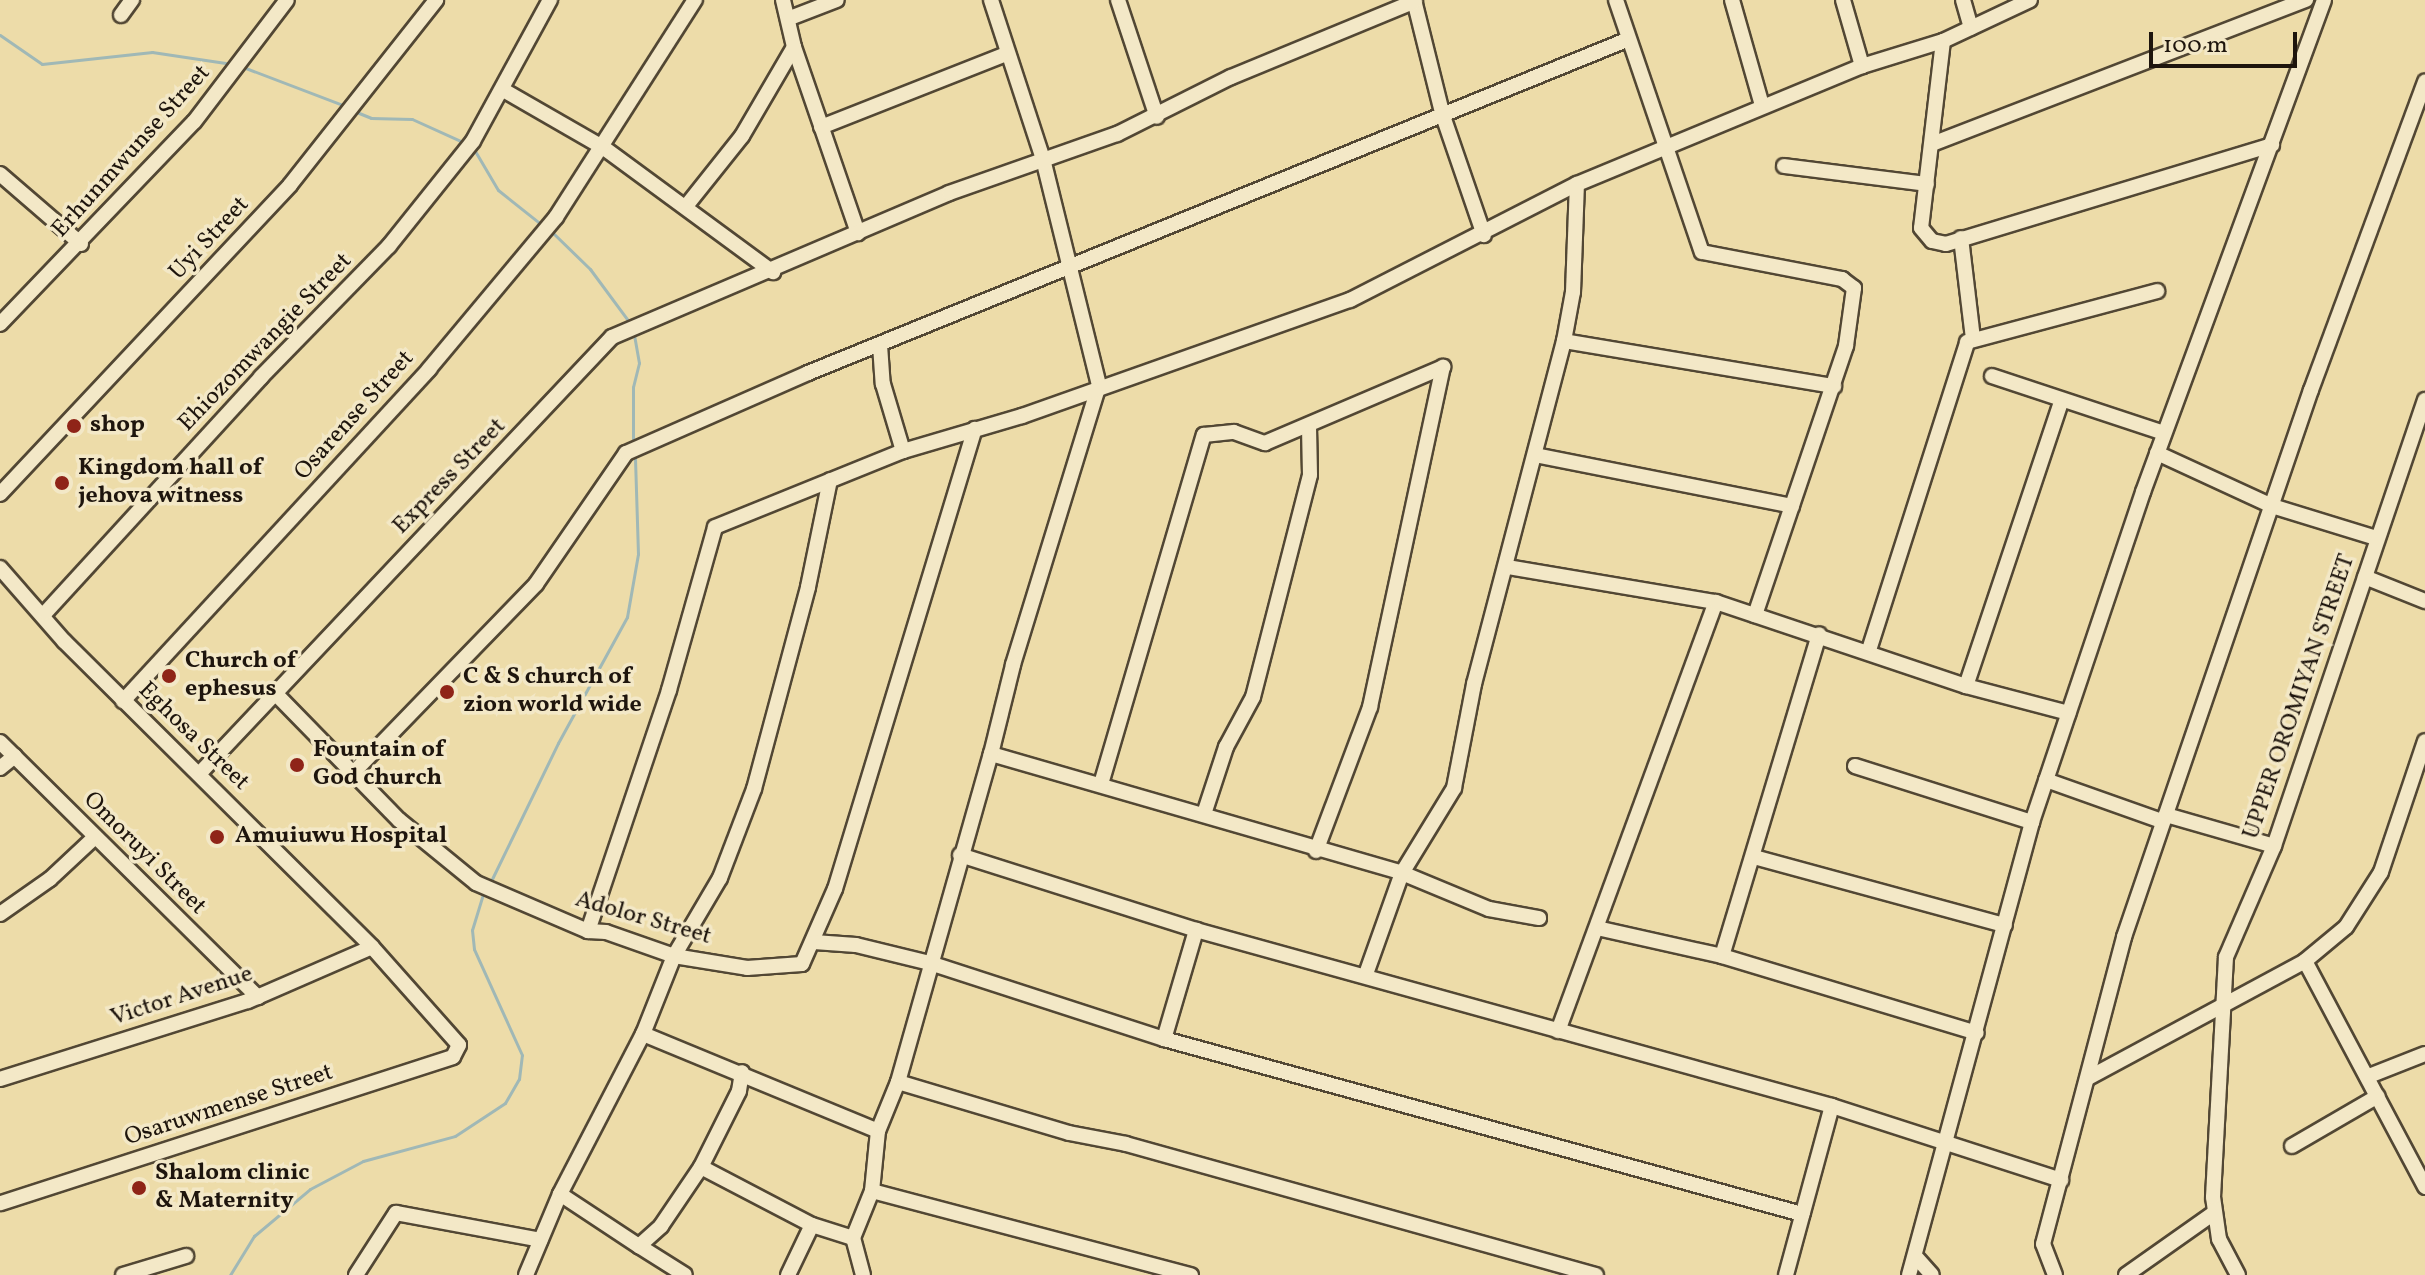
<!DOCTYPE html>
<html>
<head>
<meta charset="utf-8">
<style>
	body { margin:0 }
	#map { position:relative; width:2425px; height:1275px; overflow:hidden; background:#eddca9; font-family:Vollkorn,serif }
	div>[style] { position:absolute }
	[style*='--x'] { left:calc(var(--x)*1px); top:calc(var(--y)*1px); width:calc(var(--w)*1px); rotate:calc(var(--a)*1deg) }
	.stream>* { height:3px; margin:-1.5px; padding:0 1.5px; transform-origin:1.5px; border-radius:1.5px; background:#a0b8b6 }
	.roads { filter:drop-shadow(2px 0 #524734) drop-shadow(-2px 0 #524734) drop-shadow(0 2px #524734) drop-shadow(0 -2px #524734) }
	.minor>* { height:14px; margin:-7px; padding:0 7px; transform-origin:7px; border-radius:7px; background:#f3e8c7 }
	.dots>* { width:22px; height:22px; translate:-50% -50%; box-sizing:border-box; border:4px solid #f3e8c7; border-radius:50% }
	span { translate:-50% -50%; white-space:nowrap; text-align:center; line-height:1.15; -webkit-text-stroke:7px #f3e8c7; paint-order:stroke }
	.street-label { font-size:24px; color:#1e150d }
	.poi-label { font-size:24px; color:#1e150d; font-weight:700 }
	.left { translate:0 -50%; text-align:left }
	.scale { position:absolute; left:2149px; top:32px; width:148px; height:36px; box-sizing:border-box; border:4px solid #1e150d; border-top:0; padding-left:10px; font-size:24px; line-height:28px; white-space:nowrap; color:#1e150d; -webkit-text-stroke:6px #f3e8c7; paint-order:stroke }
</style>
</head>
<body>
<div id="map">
	<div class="stream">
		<div style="--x:0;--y:35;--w:51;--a:34.6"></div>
		<div style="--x:42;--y:64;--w:111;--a:-6.2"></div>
		<div style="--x:152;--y:52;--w:81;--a:8.5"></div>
		<div style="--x:243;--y:67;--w:112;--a:20.9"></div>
		<div style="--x:354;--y:111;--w:18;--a:22"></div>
		<div style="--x:371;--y:118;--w:41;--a:1.4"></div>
		<div style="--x:412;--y:119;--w:56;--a:24.3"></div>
		<div style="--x:475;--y:151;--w:45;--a:59.5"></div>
		<div style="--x:498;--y:190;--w:56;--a:38.5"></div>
		<div style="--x:553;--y:233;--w:52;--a:44.2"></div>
		<div style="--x:590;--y:269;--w:67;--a:53.5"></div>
		<div style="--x:633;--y:441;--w:54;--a:-90"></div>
		<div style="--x:633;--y:387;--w:25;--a:-76"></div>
		<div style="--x:639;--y:363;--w:27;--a:-100"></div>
		<div style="--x:491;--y:881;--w:153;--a:-64.1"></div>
		<div style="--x:558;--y:743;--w:144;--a:-61.3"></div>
		<div style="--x:627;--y:617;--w:64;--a:-80.1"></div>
		<div style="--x:638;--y:554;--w:97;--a:-91.8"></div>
		<div style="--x:230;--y:1275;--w:46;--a:-58.4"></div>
		<div style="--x:254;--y:1236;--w:73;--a:-40"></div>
		<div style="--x:310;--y:1189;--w:60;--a:-27.8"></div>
		<div style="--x:363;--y:1161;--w:95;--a:-15.2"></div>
		<div style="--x:455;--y:1136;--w:60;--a:-33.4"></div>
		<div style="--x:505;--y:1103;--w:28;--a:-60"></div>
		<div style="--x:519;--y:1079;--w:24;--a:-83"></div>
		<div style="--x:522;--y:1055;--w:116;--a:-114.4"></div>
		<div style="--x:474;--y:949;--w:19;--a:-96"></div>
		<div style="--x:472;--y:930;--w:37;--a:-73"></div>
	</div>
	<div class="roads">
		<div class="minor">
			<div style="--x:783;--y:0;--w:48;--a:76.8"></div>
			<div style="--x:794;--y:47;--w:197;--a:71"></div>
			<div style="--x:991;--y:0;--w:167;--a:71.9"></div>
			<div style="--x:1043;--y:159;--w:233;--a:76.1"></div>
			<div style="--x:1099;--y:385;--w:293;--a:107.1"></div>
			<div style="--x:1013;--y:665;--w:92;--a:103.9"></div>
			<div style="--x:991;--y:754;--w:428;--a:16.1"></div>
			<div style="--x:1402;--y:873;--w:94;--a:22.5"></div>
			<div style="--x:1489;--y:909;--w:51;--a:10.2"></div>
			<div style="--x:1118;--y:0;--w:123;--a:71.6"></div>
			<div style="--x:1414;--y:0;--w:120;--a:76"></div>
			<div style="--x:1443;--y:116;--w:126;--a:71"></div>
			<div style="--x:1616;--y:0;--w:266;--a:71.2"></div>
			<div style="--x:1702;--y:252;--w:143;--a:10.9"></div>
			<div style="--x:1842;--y:279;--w:15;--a:37"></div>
			<div style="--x:1854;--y:288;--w:59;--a:97.9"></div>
			<div style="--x:1846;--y:346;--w:284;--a:108.7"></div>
			<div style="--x:1732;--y:0;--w:109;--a:74.1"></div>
			<div style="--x:1843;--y:0;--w:69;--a:73.9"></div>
			<div style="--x:1963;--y:0;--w:29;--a:74"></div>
			<div style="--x:121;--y:15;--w:19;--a:-54"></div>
			<div style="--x:790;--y:18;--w:50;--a:-21"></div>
			<div style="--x:1943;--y:41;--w:188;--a:96.7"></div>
			<div style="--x:1921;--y:228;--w:17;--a:50"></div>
			<div style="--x:1932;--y:241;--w:14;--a:12"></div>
			<div style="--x:1946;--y:244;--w:341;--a:-16.9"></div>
			<div style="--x:505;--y:91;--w:114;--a:29.9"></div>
			<div style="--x:604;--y:148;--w:210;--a:36.3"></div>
			<div style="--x:821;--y:127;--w:199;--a:-21.5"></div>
			<div style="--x:1932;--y:144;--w:401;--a:-21.1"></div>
			<div style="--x:1784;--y:166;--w:144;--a:7.2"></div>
			<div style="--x:0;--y:174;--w:107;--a:40.8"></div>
			<div style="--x:687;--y:205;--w:88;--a:-51.4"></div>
			<div style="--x:742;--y:136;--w:103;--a:-59.7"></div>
			<div style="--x:1961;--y:238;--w:101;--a:83.2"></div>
			<div style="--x:0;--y:324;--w:280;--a:-46.2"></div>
			<div style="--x:194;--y:122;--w:153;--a:-52.7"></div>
			<div style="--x:1564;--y:341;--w:274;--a:9.5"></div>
			<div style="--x:880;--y:345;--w:39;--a:86"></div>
			<div style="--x:883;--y:384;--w:70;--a:73.4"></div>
			<div style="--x:1992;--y:376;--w:181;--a:18.3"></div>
			<div style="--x:2157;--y:453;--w:127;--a:24.7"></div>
			<div style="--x:2272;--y:506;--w:109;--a:17.1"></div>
			<div style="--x:1535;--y:455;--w:262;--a:11.2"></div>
			<div style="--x:0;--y:494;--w:424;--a:-46.8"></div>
			<div style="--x:290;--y:185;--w:236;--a:-51.7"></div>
			<div style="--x:1508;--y:567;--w:211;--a:9.6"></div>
			<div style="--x:0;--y:568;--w:97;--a:48.8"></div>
			<div style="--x:64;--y:641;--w:434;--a:44.8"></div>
			<div style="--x:372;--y:947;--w:131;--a:48.4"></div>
			<div style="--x:459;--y:1045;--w:13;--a:117"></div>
			<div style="--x:453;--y:1057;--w:476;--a:162.1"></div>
			<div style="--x:2365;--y:577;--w:65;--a:21.8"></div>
			<div style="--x:45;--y:613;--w:320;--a:-47.5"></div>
			<div style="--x:261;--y:377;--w:183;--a:-45.7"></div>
			<div style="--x:389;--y:246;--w:134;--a:-51.3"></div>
			<div style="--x:473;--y:141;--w:161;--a:-61.4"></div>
			<div style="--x:1869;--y:650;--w:323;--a:-72.3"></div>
			<div style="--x:1967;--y:342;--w:197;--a:-15"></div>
			<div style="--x:1966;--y:686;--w:299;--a:-71.5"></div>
			<div style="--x:274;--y:692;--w:179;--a:45.7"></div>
			<div style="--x:399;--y:820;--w:99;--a:39.3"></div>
			<div style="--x:476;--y:883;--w:122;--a:23.2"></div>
			<div style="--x:588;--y:931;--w:18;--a:3"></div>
			<div style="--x:606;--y:932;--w:72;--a:19.4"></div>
			<div style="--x:674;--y:956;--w:74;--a:9.3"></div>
			<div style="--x:747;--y:968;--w:55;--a:-4.2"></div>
			<div style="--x:802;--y:964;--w:82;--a:-66.3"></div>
			<div style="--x:835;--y:889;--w:481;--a:-73.1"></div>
			<div style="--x:123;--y:701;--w:452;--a:-47.3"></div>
			<div style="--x:429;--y:369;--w:198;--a:-50.1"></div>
			<div style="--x:556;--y:217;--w:258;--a:-57.4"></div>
			<div style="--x:0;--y:742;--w:363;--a:44.7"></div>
			<div style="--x:1855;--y:766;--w:186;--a:17.6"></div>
			<div style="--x:0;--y:768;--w:19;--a:-39"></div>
			<div style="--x:200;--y:773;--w:600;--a:-46.62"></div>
			<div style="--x:612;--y:337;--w:366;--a:-23.1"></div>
			<div style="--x:949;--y:193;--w:178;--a:-19.4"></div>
			<div style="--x:1117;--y:134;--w:127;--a:-26.6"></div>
			<div style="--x:1231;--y:77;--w:199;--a:-22.4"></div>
			<div style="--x:353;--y:773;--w:263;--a:-45.9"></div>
			<div style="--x:536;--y:584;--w:159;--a:-55.5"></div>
			<div style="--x:626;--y:453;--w:199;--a:-23.7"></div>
			<div style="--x:808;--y:373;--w:886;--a:-22.14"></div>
			<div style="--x:2046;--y:780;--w:123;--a:19.5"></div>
			<div style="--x:1101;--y:784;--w:364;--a:-73.6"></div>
			<div style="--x:1204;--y:435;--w:30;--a:-6"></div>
			<div style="--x:1234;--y:432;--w:33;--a:20"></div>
			<div style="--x:1265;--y:443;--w:194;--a:-23.1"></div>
			<div style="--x:1204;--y:814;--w:71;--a:-71.8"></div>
			<div style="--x:1226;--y:747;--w:57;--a:-61.6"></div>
			<div style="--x:1253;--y:697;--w:229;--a:-75.6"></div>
			<div style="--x:1310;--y:475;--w:48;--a:-91.2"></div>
			<div style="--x:2166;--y:815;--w:112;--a:16"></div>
			<div style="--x:1316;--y:851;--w:154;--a:-69.4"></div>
			<div style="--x:1370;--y:707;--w:348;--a:-77.9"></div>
			<div style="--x:960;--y:855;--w:248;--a:17.6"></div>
			<div style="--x:1196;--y:930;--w:660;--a:15.47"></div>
			<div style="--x:1832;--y:1106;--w:241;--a:17.9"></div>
			<div style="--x:1754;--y:857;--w:260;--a:15.2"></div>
			<div style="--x:0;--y:914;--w:61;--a:-35"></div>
			<div style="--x:50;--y:879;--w:62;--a:-43"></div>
			<div style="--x:1597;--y:928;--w:128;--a:12.6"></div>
			<div style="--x:1722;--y:956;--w:266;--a:16.8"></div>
			<div style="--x:588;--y:931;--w:254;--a:-71.4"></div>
			<div style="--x:669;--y:690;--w:169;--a:-74.2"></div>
			<div style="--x:715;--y:527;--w:203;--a:-22"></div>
			<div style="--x:903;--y:451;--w:124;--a:-16.4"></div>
			<div style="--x:1022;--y:416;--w:348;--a:-19.5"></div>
			<div style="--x:1350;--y:300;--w:255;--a:-27.1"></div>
			<div style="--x:1577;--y:184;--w:308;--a:-22.5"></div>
			<div style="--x:1862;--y:66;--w:85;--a:-17.2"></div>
			<div style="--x:1943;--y:41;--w:96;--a:-25.2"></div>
			<div style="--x:814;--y:942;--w:42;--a:4.1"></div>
			<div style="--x:856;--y:945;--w:76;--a:13.7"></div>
			<div style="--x:930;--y:963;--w:246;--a:18"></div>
			<div style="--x:1164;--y:1039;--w:662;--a:15.34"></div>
			<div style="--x:1722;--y:956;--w:336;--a:-73.2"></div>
			<div style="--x:2305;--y:961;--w:256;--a:62"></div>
			<div style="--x:1366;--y:974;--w:107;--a:-70.4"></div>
			<div style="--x:1402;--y:873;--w:100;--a:-58.5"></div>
			<div style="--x:1454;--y:788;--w:106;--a:-79.1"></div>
			<div style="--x:1474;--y:684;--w:355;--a:-75.3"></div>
			<div style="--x:1564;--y:341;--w:50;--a:-79.6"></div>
			<div style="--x:1573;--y:292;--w:108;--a:-87.9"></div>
			<div style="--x:1558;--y:1031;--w:457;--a:-69.8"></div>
			<div style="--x:1716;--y:602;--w:264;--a:18.6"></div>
			<div style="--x:1966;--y:686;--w:106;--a:14.7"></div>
			<div style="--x:643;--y:1034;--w:254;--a:22.4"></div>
			<div style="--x:1164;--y:1039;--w:114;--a:-73.6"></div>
			<div style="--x:2369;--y:1076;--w:60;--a:-21.4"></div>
			<div style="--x:2088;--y:1078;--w:247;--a:-28.3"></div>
			<div style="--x:2305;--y:961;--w:53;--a:-39.7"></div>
			<div style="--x:2346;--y:927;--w:65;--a:-57.5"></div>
			<div style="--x:2381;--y:872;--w:138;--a:-71.4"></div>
			<div style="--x:0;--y:1079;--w:260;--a:-17.5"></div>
			<div style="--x:248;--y:1001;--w:135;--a:-23.5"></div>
			<div style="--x:898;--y:1082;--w:341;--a:-74.2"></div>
			<div style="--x:2292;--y:1146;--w:99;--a:-30.2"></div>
			<div style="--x:701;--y:1167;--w:125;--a:27.6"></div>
			<div style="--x:812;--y:1225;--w:43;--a:17.6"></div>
			<div style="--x:872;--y:1191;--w:330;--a:14.8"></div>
			<div style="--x:560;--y:1194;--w:95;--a:33.4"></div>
			<div style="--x:639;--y:1246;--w:30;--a:-42"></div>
			<div style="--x:661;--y:1226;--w:71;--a:-55.9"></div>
			<div style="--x:701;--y:1167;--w:85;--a:-63.4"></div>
			<div style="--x:739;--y:1091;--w:19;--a:-81"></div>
			<div style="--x:639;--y:1246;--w:54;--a:32.2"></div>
			<div style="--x:1915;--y:1256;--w:25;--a:48"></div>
			<div style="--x:123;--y:1275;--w:66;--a:-16.8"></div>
			<div style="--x:356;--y:1275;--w:74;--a:-57.2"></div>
			<div style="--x:396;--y:1213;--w:147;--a:10.5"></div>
			<div style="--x:526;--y:1275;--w:88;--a:-67.2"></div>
			<div style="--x:560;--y:1194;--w:180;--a:-62.6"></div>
			<div style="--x:643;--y:1034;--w:84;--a:-68.3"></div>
			<div style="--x:674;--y:956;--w:91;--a:-59.5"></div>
			<div style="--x:720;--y:878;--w:95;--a:-69.1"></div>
			<div style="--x:754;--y:789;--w:209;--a:-75"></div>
			<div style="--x:808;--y:587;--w:109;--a:-78.4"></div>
			<div style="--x:788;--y:1275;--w:55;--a:-64.4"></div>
			<div style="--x:863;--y:1275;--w:38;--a:-105"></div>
			<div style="--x:853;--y:1238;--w:51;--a:-68"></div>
			<div style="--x:872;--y:1191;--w:60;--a:-84.3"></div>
			<div style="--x:878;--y:1131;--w:53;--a:-67.8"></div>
			<div style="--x:898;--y:1082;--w:178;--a:16.6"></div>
			<div style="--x:1069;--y:1133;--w:58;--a:10.9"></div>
			<div style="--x:1126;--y:1144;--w:488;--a:15.6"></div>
			<div style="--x:1786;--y:1275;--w:175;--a:-74.8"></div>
			<div style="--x:1909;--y:1275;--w:469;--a:-74.8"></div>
			<div style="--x:2032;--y:822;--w:348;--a:-71.4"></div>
			<div style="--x:2143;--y:492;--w:524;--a:-69.8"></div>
			<div style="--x:2055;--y:1275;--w:33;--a:-111"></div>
			<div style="--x:2043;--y:1244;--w:318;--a:-75.2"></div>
			<div style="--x:2124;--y:937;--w:578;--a:-71.13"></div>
			<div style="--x:2311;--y:390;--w:329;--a:-69.7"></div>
			<div style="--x:2126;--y:1275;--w:108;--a:-35.2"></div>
			<div style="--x:2238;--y:1275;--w:41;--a:-117.8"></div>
			<div style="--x:2219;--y:1239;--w:42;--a:-98.1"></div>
			<div style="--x:2213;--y:1197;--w:240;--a:-86.9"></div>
			<div style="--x:2226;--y:957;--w:121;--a:-66.6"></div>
			<div style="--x:2274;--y:846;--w:471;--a:-71.3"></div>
		</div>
	</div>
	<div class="dots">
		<div style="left:74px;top:426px;background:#8f2418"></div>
		<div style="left:62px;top:483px;background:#8f2418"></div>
		<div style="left:169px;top:676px;background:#8f2418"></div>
		<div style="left:447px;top:692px;background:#8f2418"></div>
		<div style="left:297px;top:765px;background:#8f2418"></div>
		<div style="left:217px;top:837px;background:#8f2418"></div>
		<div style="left:139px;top:1188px;background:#8f2418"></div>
	</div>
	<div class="street-label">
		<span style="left:132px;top:152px;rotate:-48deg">Erhunmwunse Street</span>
		<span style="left:210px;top:239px;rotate:-47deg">Uyi Street</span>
		<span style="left:266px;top:343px;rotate:-46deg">Ehiozomwangie Street</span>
		<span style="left:355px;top:416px;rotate:-48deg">Osarense Street</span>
		<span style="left:450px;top:477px;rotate:-46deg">Express Street</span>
		<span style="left:2300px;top:697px;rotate:-71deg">UPPER OROMIYAN STREET</span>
		<span style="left:193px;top:737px;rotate:44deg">Eghosa Street</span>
		<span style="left:144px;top:854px;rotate:45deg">Omoruyi Street</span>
		<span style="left:643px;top:919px;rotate:16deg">Adolor Street</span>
		<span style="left:182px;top:997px;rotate:-18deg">Victor Avenue</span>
		<span style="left:229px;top:1106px;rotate:-18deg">Osaruwmense Street</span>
	</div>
	<div class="poi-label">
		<span class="left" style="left:90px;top:426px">shop</span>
		<span class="left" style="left:78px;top:483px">Kingdom hall of<br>jehova witness</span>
		<span class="left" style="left:185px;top:676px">Church of<br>ephesus</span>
		<span class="left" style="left:463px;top:692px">C &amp; S church of<br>zion world wide</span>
		<span class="left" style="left:313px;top:765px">Fountain of<br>God church</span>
		<span class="left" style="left:235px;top:837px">Amuiuwu Hospital</span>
		<span class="left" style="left:155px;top:1188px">Shalom clinic<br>&amp; Maternity</span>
	</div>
	<div class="scale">100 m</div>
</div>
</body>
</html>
